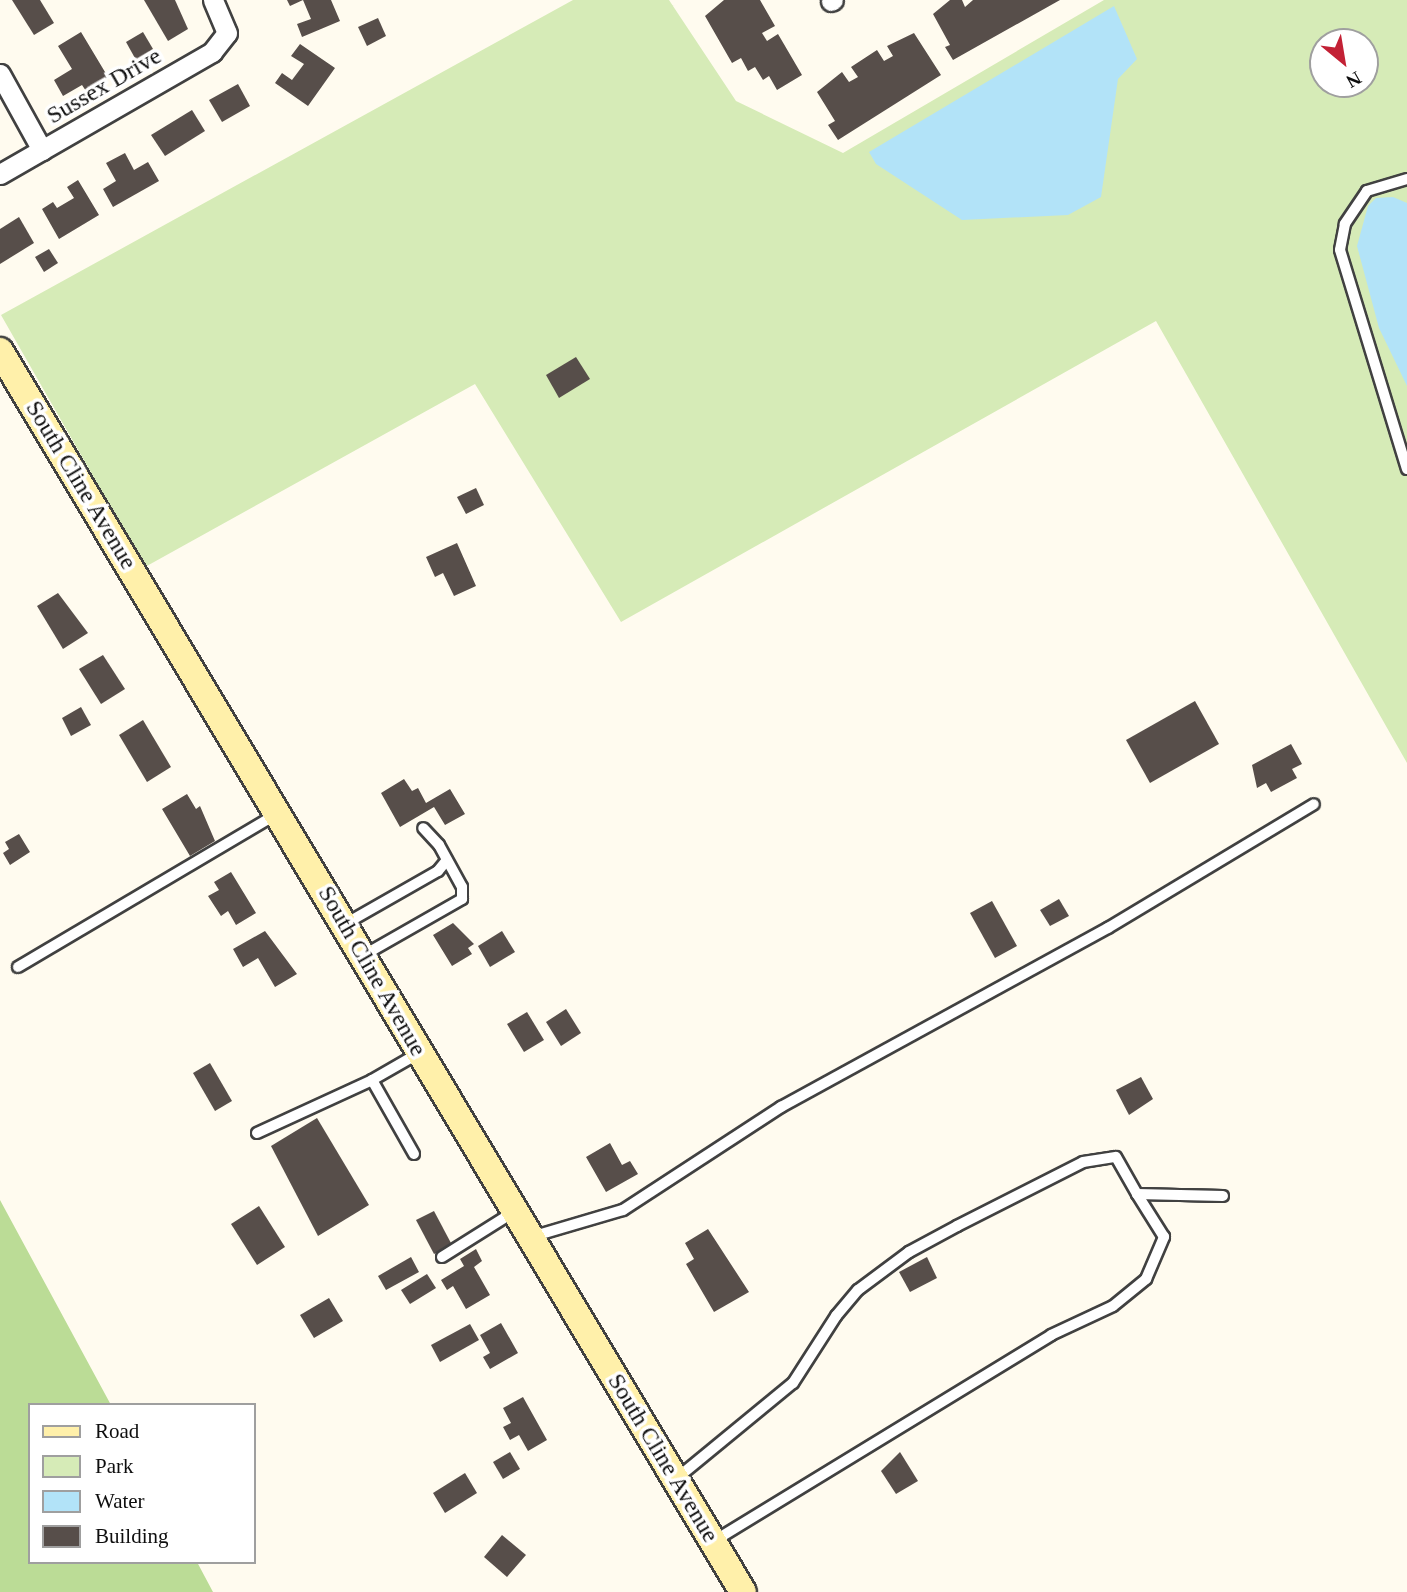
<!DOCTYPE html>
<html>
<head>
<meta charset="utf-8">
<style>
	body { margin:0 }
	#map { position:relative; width:1407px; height:1592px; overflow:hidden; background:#fffbef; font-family:"Times New Roman",serif }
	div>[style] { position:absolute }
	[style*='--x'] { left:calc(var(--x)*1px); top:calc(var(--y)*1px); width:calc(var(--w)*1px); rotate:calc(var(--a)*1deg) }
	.green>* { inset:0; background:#d6ebb7 }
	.forest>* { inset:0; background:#bbdc96 }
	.water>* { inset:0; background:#b2e3f8 }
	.building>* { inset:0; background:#574e4a }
	.roads { filter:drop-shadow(2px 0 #414141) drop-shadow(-2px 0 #414141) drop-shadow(0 2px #414141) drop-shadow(0 -2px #414141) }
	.lane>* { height:10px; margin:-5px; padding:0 5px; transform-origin:5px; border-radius:5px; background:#fff }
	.street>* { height:19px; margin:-9.5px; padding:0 9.5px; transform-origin:9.5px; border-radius:9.5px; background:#fff }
	.secondary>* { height:26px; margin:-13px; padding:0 13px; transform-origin:13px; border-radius:13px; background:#fff0aa }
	span { translate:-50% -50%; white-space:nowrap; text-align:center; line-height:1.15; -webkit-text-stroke:7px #fff; paint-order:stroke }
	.street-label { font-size:24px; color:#0e0e0e }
	.legend { position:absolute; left:28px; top:1403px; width:228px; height:161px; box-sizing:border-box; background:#fff; border:2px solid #9f9f9f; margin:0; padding:9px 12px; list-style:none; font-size:21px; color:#0e0e0e }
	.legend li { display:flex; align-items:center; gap:14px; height:35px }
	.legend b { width:35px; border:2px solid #9f9f9f }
	.north { position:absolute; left:1309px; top:28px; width:70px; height:70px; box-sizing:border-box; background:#fff; border:2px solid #9f9f9f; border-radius:50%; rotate:150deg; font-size:19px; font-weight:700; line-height:28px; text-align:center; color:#0e0e0e }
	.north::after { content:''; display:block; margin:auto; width:24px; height:32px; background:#c32135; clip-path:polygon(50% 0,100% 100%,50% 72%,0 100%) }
</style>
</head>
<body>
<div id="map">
	<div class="green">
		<div style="clip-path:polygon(evenodd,573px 0,669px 0,736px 101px,843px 153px,1104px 0,1407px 0,1407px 763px,1156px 321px,621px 622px,475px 384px,145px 567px,1px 315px,573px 0,1323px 42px,1365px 42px,1365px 84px,1323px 84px,1323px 42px)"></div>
	</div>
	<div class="forest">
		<div style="clip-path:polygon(0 1200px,111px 1405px,30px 1405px,30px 1562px,197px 1562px,213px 1592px,0 1592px)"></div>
	</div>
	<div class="water">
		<div style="clip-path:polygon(1114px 6px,1137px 59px,1118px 79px,1101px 197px,1068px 215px,962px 220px,876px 164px,869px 152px)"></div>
		<div style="clip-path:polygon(1393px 197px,1407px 203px,1407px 386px,1379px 328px,1357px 246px,1368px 206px,1376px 198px)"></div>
	</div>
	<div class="building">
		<div style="clip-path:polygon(12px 0,40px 0,54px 23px,34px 35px)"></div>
		<div style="clip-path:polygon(144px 0,175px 0,188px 29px,168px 41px)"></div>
		<div style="clip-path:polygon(287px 0,331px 0,340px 21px,302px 37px,297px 24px,311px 19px,303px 0,290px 6px)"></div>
		<div style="clip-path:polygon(724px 0,760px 0,775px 26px,762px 33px,767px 41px,778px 34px,802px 75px,777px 90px,769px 76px,763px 80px,755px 67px,748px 71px,741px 58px,732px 63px,705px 16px)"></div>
		<div style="clip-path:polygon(950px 0,962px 0,965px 7px,973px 0,1060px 0,953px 60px,945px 47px,950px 45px,933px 14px)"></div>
		<div style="clip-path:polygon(378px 18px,386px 36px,367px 46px,358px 27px)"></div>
		<div style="clip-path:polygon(81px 32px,108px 77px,86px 91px,82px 85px,63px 96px,54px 80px,72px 69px,58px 46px)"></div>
		<div style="clip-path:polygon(143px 32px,153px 49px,136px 60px,126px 42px)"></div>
		<div style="clip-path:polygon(914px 33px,941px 75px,838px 140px,828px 125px,835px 121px,817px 92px,842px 72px,849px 82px,858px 77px,851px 67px,877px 50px,884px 61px,893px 56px,887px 46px)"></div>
		<div style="clip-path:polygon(300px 44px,335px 68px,308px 106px,275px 83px,282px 73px,292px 80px,304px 64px,291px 56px)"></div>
		<div style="clip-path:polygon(238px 84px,250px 106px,222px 122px,209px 100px)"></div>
		<div style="clip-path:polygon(192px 110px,205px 131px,165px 156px,151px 135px)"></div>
		<div style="clip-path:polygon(125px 153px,134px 170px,148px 162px,159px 181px,113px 207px,103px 189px,116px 181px,106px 163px)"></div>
		<div style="clip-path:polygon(78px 180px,99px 215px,59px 239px,42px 209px,53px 202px,57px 208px,74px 198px,67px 187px)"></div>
		<div style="clip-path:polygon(19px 217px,34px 243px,0 264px,0 229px)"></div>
		<div style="clip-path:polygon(49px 249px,58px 263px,44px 272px,35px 257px)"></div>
		<div style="clip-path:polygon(576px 357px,590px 379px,559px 398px,546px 375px)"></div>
		<div style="clip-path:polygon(476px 488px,484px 505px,466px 514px,457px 497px)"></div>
		<div style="clip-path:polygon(457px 543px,476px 586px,454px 596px,443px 573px,435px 577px,426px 557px)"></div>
		<div style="clip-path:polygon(58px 593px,88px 633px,63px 649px,37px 606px)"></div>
		<div style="clip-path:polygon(103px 655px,125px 689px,101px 704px,79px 669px)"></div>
		<div style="clip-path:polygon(1195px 701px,1219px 744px,1150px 783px,1126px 740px)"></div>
		<div style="clip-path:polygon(81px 707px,91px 725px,71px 736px,62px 718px)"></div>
		<div style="clip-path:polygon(143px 720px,171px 767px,147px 782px,119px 735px)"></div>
		<div style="clip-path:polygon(1291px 744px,1302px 764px,1292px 769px,1297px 778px,1271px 792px,1266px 783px,1257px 788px,1252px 765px)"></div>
		<div style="clip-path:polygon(404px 779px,412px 791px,418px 788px,426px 803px,450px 789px,465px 814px,445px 825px,434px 807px,400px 827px,381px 793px)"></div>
		<div style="clip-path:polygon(187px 794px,196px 809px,200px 806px,215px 841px,190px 856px,162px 809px)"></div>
		<div style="clip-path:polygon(19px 834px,30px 852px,10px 865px,3px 853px,9px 849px,5px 842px)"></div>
		<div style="clip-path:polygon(231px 872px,256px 913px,236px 925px,228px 911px,221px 916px,208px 896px,219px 890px,214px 882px)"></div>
		<div style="clip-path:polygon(1059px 899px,1069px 916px,1050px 926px,1040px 910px)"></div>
		<div style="clip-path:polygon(992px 901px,1017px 946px,995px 958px,970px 913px)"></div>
		<div style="clip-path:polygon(453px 923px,474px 944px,468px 948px,472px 954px,452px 966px,433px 935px)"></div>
		<div style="clip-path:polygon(265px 931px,297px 974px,275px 987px,258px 958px,243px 967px,233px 949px)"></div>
		<div style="clip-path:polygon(502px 931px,515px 952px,490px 967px,478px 946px)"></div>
		<div style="clip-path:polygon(566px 1009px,581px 1033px,561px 1046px,546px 1022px)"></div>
		<div style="clip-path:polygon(527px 1012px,544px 1040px,524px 1052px,507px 1024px)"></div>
		<div style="clip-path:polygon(210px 1063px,232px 1101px,215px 1111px,193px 1073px)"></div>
		<div style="clip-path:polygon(1141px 1077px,1153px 1099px,1129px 1115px,1116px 1090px)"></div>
		<div style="clip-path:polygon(317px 1118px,369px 1205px,318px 1236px,271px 1146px)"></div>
		<div style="clip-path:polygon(610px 1143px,622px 1165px,630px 1161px,638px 1174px,606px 1192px,586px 1157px)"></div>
		<div style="clip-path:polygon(259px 1206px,285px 1247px,257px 1265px,231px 1224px)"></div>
		<div style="clip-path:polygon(434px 1211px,452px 1245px,434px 1254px,416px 1220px)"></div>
		<div style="clip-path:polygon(708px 1229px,749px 1292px,714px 1312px,686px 1264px,694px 1259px,685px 1243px)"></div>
		<div style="clip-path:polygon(476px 1249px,482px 1261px,474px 1267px,490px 1295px,466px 1309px,453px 1286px,447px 1290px,441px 1280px,464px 1266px,460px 1259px)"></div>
		<div style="clip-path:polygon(411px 1257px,419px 1272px,386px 1290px,378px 1276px)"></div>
		<div style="clip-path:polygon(927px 1257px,937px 1278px,910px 1292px,899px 1272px)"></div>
		<div style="clip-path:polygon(427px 1274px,436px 1288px,410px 1304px,401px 1290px)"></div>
		<div style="clip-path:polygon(329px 1298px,343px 1321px,314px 1338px,300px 1315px)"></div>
		<div style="clip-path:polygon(501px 1323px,518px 1353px,490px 1369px,483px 1357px,490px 1353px,480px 1335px)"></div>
		<div style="clip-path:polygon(470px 1324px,479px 1340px,440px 1362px,431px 1345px)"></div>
		<div style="clip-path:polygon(523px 1397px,547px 1440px,528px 1451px,519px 1435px,510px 1440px,503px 1427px,511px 1423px,503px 1408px)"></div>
		<div style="clip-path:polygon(510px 1452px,520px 1469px,503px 1479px,493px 1462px)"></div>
		<div style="clip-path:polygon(900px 1452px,918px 1481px,896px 1494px,881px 1471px)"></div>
		<div style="clip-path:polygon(465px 1473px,477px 1493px,445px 1513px,433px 1493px)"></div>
		<div style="clip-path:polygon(502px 1535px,526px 1555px,507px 1577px,484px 1557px)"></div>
	</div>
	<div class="roads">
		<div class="lane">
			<div style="--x:1407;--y:179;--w:42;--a:163.3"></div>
			<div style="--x:1367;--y:191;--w:40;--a:124"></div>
			<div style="--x:1345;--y:224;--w:26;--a:101"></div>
			<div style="--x:1340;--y:250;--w:229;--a:73"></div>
			<div style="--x:345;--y:924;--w:107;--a:-29.7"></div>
			<div style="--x:438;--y:871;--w:14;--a:-51"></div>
			<div style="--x:364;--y:955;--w:113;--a:-29.7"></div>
			<div style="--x:462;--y:899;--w:12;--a:-90"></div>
			<div style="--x:462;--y:887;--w:48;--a:-118.7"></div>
			<div style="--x:439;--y:845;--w:23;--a:-133"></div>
			<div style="--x:18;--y:967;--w:299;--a:-30.6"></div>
			<div style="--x:257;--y:1133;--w:127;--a:-24.7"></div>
			<div style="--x:414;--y:1154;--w:85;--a:-119.6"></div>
			<div style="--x:372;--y:1080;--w:54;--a:-29.9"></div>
			<div style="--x:531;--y:1237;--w:96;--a:-16.4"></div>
			<div style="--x:623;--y:1210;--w:189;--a:-33.1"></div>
			<div style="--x:781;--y:1107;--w:373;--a:-28.7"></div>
			<div style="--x:1108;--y:928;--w:240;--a:-31"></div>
			<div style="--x:442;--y:1257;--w:86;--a:-32.2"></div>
			<div style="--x:676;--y:1479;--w:151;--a:-39.4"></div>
			<div style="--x:793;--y:1383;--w:80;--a:-57.3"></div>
			<div style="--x:836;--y:1316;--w:34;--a:-50"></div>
			<div style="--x:858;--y:1290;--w:64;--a:-36.7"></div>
			<div style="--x:909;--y:1252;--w:55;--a:-28.4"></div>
			<div style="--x:957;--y:1226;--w:141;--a:-26.9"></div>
			<div style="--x:1083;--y:1162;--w:33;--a:-9"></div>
			<div style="--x:1116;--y:1157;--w:43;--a:60.4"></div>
			<div style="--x:1137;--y:1194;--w:86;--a:1.3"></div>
			<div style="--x:714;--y:1541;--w:395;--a:-31.4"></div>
			<div style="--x:1051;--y:1335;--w:68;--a:-25.1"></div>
			<div style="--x:1113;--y:1306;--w:43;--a:-39.3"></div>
			<div style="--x:1146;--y:1279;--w:46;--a:-66.8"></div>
			<div style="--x:1164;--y:1237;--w:51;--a:-122.1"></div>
		</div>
		<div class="street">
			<div style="--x:831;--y:1;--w:2;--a:-27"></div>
			<div style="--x:0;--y:74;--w:87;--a:61.1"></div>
			<div style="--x:0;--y:174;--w:245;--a:-29.9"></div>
			<div style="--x:212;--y:52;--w:24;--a:-52"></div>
			<div style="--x:227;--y:33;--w:36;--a:-113"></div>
		</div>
		<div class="secondary">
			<div style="--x:0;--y:351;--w:1446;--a:59.09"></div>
		</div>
	</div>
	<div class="street-label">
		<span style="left:104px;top:86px;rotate:-30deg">Sussex Drive</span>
		<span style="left:81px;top:485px;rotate:59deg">South Cline Avenue</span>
		<span style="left:372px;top:971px;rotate:60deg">South Cline Avenue</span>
		<span style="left:663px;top:1458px;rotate:59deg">South Cline Avenue</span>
	</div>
	<ul class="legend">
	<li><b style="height:9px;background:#fff0aa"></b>Road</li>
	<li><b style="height:19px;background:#d6ebb7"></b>Park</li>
	<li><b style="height:19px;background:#b2e3f8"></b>Water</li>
	<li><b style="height:19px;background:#574e4a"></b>Building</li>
	</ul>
	<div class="north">N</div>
</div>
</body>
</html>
